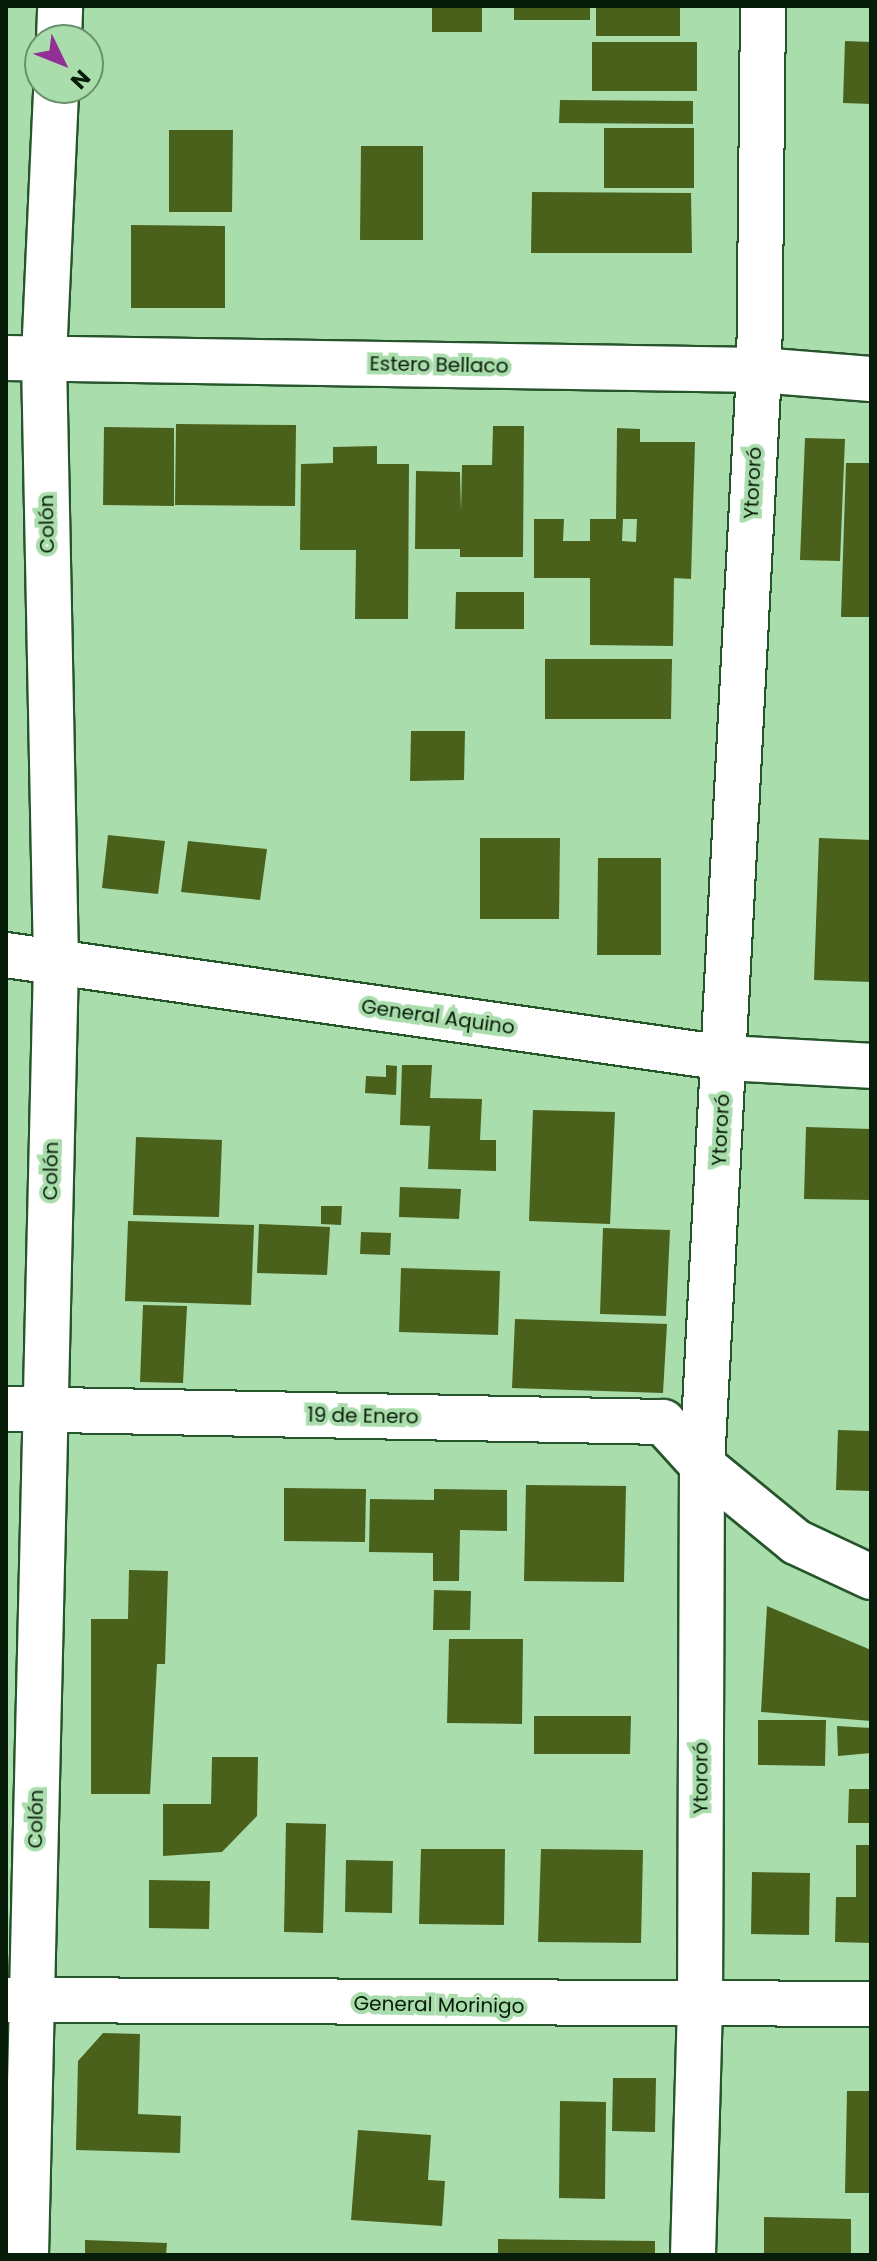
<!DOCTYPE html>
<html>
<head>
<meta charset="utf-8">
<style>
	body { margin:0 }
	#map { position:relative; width:877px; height:2261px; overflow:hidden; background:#aaddac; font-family:Poppins,sans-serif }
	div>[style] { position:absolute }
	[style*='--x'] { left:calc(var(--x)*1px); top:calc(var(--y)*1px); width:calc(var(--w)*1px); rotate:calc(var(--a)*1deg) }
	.building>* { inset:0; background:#4a611b }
	.roads { filter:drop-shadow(2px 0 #26552b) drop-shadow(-2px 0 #26552b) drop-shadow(0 2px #26552b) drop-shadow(0 -2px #26552b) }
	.street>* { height:44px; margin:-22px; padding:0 22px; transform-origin:22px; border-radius:22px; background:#fff }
	.secondary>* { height:44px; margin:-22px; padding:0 22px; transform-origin:22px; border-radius:22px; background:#fff }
	.primary>* { height:44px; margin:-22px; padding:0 22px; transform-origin:22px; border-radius:22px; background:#fff }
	span { translate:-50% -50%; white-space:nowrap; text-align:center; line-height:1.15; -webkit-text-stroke:8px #aaddac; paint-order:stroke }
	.street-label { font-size:20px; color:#081c0a }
	.frame { position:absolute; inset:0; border:8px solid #081c0a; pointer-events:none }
	.north { position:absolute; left:24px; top:24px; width:80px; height:80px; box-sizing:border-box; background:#aaddac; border:2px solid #69906b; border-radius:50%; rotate:133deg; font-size:22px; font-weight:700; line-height:32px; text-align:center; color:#081c0a }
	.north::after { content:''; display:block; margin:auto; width:28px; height:36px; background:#912f97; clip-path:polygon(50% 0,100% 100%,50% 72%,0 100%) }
</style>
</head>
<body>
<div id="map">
	<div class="building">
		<div style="clip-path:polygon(432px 6px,482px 6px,482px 32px,432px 32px)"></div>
		<div style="clip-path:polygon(514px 6px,590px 6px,590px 20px,514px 20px)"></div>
		<div style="clip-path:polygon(596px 6px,680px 6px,680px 36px,596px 36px)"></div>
		<div style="clip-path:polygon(845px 41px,871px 42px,871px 104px,843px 103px)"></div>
		<div style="clip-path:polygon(592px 42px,697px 42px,697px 91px,592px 91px)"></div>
		<div style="clip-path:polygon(560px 100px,693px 101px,693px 124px,559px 123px)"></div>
		<div style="clip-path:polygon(604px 128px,694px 128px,694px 188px,604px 188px)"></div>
		<div style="clip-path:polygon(169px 130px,233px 130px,232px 212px,169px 212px)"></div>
		<div style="clip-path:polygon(361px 146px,423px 146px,423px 240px,360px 240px)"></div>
		<div style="clip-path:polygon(532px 192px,691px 193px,692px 253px,531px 253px)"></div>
		<div style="clip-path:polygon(131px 225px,225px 226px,225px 308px,131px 308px)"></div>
		<div style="clip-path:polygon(176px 424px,296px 425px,295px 506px,175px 505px)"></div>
		<div style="clip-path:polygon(493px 426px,524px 426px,523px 557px,460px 557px,460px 549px,415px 549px,416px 471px,460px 472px,461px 512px,462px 465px,492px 465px)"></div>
		<div style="clip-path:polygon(104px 427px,174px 428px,174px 506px,103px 505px)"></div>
		<div style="clip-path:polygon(evenodd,617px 428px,640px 429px,640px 442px,695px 442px,691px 579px,674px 578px,673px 646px,590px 645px,590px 578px,534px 578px,534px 519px,564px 519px,563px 541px,590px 541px,590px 519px,616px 519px,617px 428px,623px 519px,637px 519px,636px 542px,622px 541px,623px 519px)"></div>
		<div style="clip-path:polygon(805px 438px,845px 439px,840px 561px,800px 560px)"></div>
		<div style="clip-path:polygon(377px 446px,377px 464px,409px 464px,408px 619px,355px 619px,356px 550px,300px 550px,301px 464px,333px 463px,333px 447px)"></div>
		<div style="clip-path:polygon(846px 463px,871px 463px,871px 617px,841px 617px)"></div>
		<div style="clip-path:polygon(456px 592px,524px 592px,524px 629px,455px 629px)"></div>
		<div style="clip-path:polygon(545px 659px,672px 659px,671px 719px,545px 719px)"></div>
		<div style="clip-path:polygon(411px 731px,465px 731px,464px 780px,410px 781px)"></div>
		<div style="clip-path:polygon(108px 835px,165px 841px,158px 894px,102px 888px)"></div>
		<div style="clip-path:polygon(480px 838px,560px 838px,559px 919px,480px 919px)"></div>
		<div style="clip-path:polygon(819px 838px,871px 840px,871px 982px,814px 980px)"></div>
		<div style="clip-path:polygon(188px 841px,267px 849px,260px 900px,181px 892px)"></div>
		<div style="clip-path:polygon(598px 858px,661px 858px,661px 955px,597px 955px)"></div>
		<div style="clip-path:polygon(386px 1065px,397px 1066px,396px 1095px,365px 1093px,366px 1076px,386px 1077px)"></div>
		<div style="clip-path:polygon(402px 1065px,432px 1065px,430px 1098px,482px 1099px,480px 1140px,496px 1140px,496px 1171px,428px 1169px,430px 1126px,400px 1125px)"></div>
		<div style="clip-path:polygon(533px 1110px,615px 1112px,610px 1224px,529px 1221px)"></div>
		<div style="clip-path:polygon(806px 1127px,871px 1129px,871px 1200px,804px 1199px)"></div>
		<div style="clip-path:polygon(136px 1137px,222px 1140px,219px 1217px,133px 1215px)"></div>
		<div style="clip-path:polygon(400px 1187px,461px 1189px,459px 1219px,399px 1217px)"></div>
		<div style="clip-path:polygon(321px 1206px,342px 1206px,341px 1225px,321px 1224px)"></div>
		<div style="clip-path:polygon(128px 1221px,254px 1225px,251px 1305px,125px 1301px)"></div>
		<div style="clip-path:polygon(259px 1224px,330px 1227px,327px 1275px,257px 1273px)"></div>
		<div style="clip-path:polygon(603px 1228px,670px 1230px,666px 1316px,600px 1314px)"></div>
		<div style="clip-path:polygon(361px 1232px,391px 1233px,390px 1255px,360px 1254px)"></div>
		<div style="clip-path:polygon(401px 1268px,500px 1271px,498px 1335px,399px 1332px)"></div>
		<div style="clip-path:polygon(143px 1305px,187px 1306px,183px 1383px,140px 1382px)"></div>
		<div style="clip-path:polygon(515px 1319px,667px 1324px,663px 1393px,512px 1388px)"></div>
		<div style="clip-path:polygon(838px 1430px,871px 1431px,871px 1491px,836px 1490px)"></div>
		<div style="clip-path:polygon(526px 1485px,626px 1486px,624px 1582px,524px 1581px)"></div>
		<div style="clip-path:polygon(284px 1488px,366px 1489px,365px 1542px,284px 1541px)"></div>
		<div style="clip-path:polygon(434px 1489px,507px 1490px,507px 1531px,460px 1530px,459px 1581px,433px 1581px,433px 1553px,369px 1552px,370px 1499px,434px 1500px)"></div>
		<div style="clip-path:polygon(129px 1570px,168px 1571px,165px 1664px,157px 1664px,150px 1794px,91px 1794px,91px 1619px,128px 1619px)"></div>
		<div style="clip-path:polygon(434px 1590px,471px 1591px,470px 1630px,433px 1630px)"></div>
		<div style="clip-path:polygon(767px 1606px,871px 1650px,871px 1721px,761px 1712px)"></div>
		<div style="clip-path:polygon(449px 1639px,523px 1639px,522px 1724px,447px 1723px)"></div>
		<div style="clip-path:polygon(534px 1716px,631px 1716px,630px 1754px,534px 1754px)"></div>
		<div style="clip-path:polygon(758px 1720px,826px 1720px,825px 1766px,758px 1765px)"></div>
		<div style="clip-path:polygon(837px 1726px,871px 1728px,871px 1753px,838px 1756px)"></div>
		<div style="clip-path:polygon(212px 1757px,258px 1757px,257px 1816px,222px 1852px,163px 1856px,163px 1804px,211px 1804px)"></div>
		<div style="clip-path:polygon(849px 1789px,871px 1789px,871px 1823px,848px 1823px)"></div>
		<div style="clip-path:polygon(286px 1823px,326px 1824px,323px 1933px,284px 1932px)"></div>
		<div style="clip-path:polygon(856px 1845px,871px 1845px,871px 1943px,835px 1942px,836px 1897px,856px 1897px)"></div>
		<div style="clip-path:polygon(421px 1849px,505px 1849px,504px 1925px,419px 1924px)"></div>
		<div style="clip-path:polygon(541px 1849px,643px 1850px,641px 1943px,538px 1942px)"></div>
		<div style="clip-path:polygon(346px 1860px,393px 1861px,392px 1913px,345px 1912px)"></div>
		<div style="clip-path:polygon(752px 1872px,810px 1873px,809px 1935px,751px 1934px)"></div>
		<div style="clip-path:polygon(149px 1880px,210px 1881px,209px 1929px,149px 1928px)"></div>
		<div style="clip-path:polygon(103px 2033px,140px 2034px,138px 2114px,181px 2116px,180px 2153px,76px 2150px,78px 2061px)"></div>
		<div style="clip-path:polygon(613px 2078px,656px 2078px,655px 2132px,612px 2131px)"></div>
		<div style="clip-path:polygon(847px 2091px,871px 2091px,871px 2193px,845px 2193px)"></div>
		<div style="clip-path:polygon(560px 2101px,606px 2102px,605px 2199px,559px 2198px)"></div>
		<div style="clip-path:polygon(358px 2130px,431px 2135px,428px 2180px,445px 2181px,442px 2226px,351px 2220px)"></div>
		<div style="clip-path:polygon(764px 2217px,851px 2219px,851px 2255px,764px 2255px)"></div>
		<div style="clip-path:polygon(498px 2239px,655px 2241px,655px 2255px,498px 2255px)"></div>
		<div style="clip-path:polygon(85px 2240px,167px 2243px,166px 2255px,85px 2255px)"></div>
	</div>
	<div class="roads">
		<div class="street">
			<div style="--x:59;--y:40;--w:34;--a:-88"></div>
			<div style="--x:6;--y:358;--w:753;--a:0.91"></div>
			<div style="--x:759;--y:370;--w:112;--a:4.6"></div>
			<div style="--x:6;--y:955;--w:726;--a:8.15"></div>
			<div style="--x:725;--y:1058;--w:146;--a:3.1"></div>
			<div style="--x:6;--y:2000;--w:865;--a:0.26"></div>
			<div style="--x:26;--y:2255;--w:1293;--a:-88.67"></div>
			<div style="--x:56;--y:962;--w:605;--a:-91.14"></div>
			<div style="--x:44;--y:357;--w:269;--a:-87.4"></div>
			<div style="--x:693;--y:2255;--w:248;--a:-88.4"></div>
			<div style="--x:700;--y:2007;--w:542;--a:-89.79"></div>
		</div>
		<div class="secondary">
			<div style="--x:6;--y:1409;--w:657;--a:1.13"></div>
			<div style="--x:663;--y:1422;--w:58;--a:47.8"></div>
		</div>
		<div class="primary">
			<div style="--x:763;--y:6;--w:364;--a:90.6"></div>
			<div style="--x:759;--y:370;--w:1096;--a:92.98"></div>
			<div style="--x:702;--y:1465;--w:122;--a:39.3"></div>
			<div style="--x:796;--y:1542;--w:83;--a:25"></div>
		</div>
	</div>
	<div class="street-label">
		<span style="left:439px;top:365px;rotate:1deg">Estero Bellaco</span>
		<span style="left:753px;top:483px;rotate:-87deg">Ytororó</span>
		<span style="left:47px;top:524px;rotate:-91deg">Colón</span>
		<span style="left:438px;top:1017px;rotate:8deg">General Aquino</span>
		<span style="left:721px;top:1130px;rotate:-87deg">Ytororó</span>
		<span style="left:51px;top:1171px;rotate:-89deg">Colón</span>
		<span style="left:363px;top:1416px;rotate:1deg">19 de Enero</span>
		<span style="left:701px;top:1778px;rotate:-90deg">Ytororó</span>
		<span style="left:36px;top:1819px;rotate:-89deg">Colón</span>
		<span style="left:439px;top:2005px;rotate:1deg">General Morinigo</span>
	</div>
	<div class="frame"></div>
	<div class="north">N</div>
</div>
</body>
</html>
